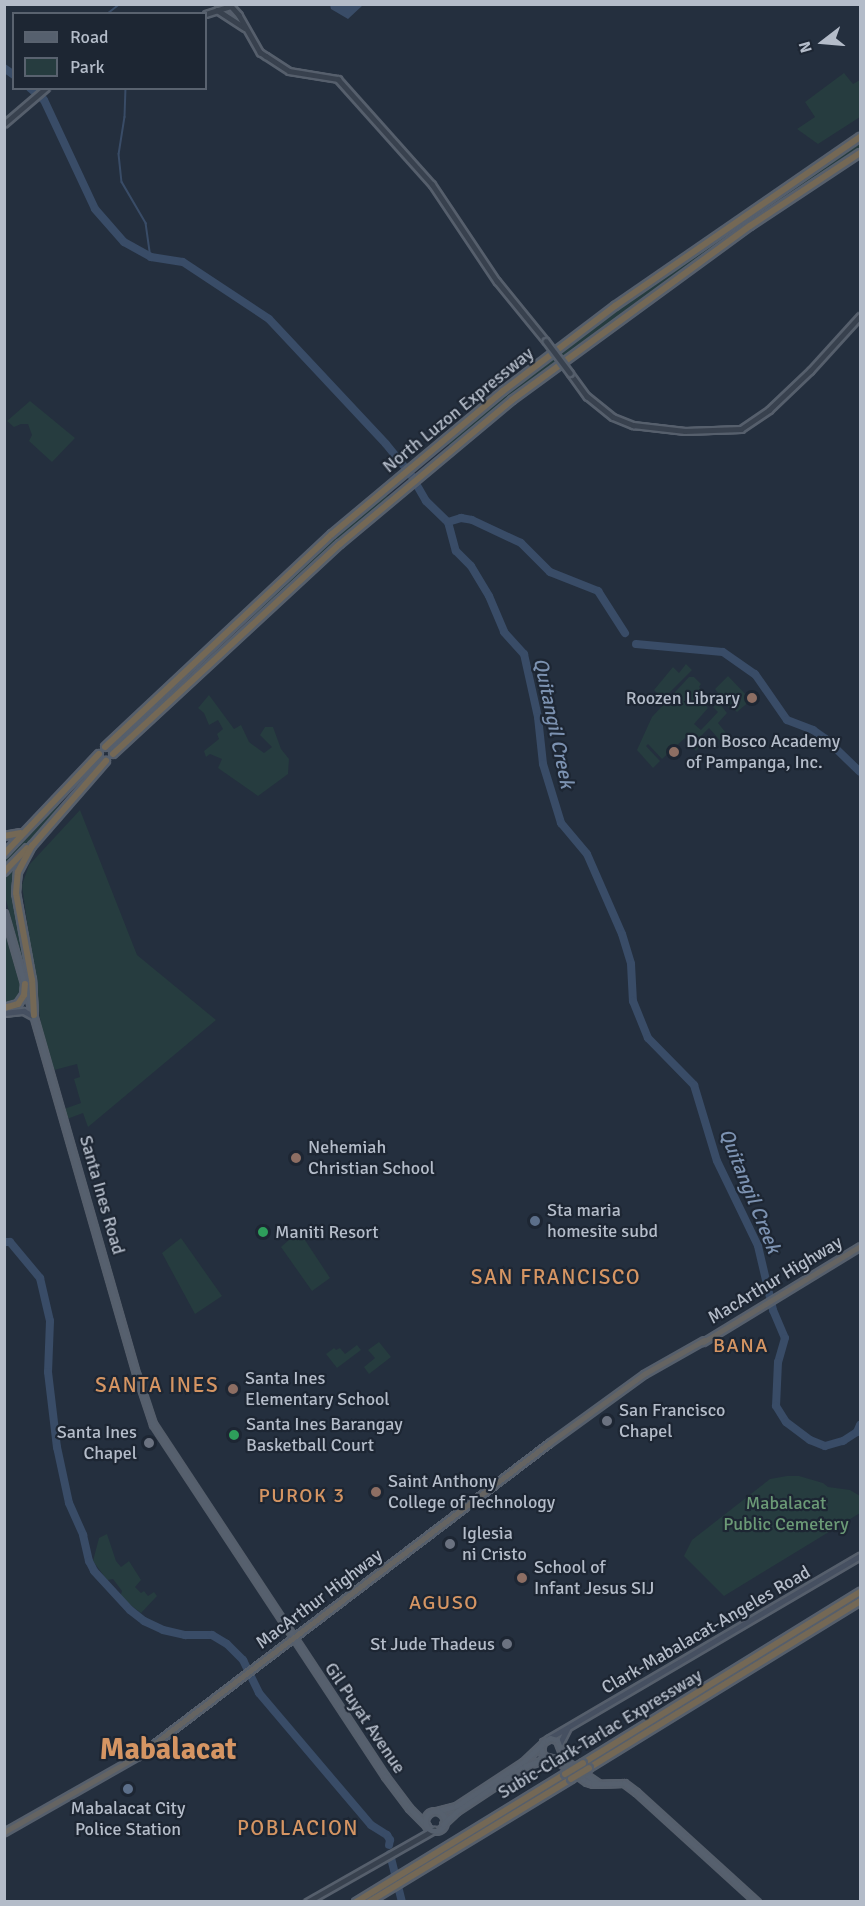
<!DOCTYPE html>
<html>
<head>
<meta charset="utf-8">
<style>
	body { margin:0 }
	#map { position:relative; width:865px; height:1906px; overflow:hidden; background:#242f3e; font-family:Signika,sans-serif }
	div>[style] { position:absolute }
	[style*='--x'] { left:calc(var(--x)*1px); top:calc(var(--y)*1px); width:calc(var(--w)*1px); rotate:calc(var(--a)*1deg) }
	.green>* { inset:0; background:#263c3f }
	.water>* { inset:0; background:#394c67 }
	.stream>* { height:1.5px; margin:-0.75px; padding:0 0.75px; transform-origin:0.75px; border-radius:0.75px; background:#394c67 }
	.river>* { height:8px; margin:-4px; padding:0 4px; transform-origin:4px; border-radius:4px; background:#394c67 }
	.roads { filter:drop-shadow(2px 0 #565f6c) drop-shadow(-2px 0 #565f6c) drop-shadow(0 2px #565f6c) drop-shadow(0 -2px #565f6c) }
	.tertiary>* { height:4.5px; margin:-2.25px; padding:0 2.25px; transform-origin:2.25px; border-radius:2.25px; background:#38414e }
	.secondary>* { height:4.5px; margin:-2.25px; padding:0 2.25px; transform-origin:2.25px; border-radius:2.25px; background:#465061 }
	.primary>* { height:5px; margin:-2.5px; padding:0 2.5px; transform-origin:2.5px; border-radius:2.5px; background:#56606e }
	.primary>.ring { margin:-2.5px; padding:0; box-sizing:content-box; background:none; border:5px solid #56606e; border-radius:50% }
	.trunk>* { height:5px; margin:-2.5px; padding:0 2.5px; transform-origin:2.5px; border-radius:2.5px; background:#656462 }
	.motorway>* { height:6px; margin:-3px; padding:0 3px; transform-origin:3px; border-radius:3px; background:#746855 }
	.bridges { filter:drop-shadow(2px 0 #565f6c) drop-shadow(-2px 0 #565f6c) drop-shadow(0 2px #565f6c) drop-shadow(0 -2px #565f6c) }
	.tertiary-bridge>* { height:4.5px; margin:-2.25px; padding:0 2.25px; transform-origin:2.25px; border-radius:2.25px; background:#38414e }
	.motorway-bridge>* { height:6px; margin:-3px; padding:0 3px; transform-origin:3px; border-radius:3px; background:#746855 }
	.dots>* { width:16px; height:16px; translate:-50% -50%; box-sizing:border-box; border:3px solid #1d2633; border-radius:50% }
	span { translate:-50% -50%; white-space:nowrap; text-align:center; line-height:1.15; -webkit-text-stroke:4.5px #1d2633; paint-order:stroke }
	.street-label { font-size:18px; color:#b4bcc9 }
	.poi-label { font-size:18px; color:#b4bcc9 }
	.right { translate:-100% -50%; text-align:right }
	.left { translate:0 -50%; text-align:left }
	.park-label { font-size:18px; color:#6b9a76 }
	.water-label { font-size:20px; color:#7c92b1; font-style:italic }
	.neighbourhood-label { font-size:20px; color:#d59563; letter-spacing:1.5px }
	.quarter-label { font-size:21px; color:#d59563; letter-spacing:1.5px }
	.town-label { font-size:30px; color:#d59563; font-weight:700 }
	.frame { position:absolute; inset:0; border:6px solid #b4bcc9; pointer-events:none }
	.legend { position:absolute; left:12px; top:12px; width:195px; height:78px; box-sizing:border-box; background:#1d2633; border:2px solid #59626f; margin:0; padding:8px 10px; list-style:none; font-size:18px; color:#b4bcc9 }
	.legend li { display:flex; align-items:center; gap:12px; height:30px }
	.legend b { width:30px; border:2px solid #59626f }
	.north { position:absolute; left:793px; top:12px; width:60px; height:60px; -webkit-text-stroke:4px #1d2633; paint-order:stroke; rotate:254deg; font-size:16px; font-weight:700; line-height:24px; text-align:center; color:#b4bcc9 }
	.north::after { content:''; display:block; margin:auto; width:21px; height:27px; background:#b4bcc9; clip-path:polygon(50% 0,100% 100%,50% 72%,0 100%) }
</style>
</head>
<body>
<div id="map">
	<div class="green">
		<div style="clip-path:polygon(844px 73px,853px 84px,860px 80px,860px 117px,818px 144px,797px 129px,815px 117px,805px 102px)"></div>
		<div style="clip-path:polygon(860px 141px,860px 150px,744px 227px,563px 357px,559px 352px,692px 255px)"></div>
		<div style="clip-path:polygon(554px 355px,558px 361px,451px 448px,447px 443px)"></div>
		<div style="clip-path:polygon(30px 401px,75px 438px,52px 462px,29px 441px,32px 435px,28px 424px,21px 424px,14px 427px,7px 421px)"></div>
		<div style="clip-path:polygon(386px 494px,390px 499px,273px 601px,223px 640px,274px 590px)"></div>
		<div style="clip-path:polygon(213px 654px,214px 657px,168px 702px,153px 711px,173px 686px)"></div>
		<div style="clip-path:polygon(686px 664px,692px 670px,663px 699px,654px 690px,673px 667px,679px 673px)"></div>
		<div style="clip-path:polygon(728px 676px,751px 700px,737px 712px,732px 707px,730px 709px,715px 689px)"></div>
		<div style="clip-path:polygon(689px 677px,694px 677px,701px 684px,699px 687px,708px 697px,703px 702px,708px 708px,694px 724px,701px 730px,718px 712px,713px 707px,719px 703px,727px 713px,718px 723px,730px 738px,724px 745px,709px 728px,698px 739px,702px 744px,696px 751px,685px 738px,662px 759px,648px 744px,646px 746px,660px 761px,653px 768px,637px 750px,652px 717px)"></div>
		<div style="clip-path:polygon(209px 695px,234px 729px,241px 725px,249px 742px,264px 753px,272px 747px,260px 735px,265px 727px,273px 727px,281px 749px,289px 759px,288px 774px,258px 796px,218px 768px,222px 759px,210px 754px,206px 757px,204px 751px,219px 739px,217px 734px,223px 729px,218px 720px,209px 725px,204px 713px,198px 708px)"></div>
		<div style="clip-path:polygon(62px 799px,51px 820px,5px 870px,4px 858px,52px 806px)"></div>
		<div style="clip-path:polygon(80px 810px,137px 955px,216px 1020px,88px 1127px,83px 1113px,67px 1119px,64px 1109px,81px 1103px,74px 1079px,80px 1077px,77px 1064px,54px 1070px,41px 1025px,22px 885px,29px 865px)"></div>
		<div style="clip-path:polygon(24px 855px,15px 882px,32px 998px,5px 896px,4px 876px)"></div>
		<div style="clip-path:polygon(4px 919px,22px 986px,22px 995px,17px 1002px,4px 1006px)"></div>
		<div style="clip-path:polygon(299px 1231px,330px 1278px,312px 1291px,281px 1247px)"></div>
		<div style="clip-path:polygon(181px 1238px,222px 1296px,195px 1314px,162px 1253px)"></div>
		<div style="clip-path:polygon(379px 1342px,391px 1357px,369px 1374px,364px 1367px,375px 1358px,368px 1350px)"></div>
		<div style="clip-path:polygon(357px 1345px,361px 1350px,337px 1368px,326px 1354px,334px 1348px,336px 1350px,340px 1348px,345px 1354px)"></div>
		<div style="clip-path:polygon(787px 1476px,799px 1476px,823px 1483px,828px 1487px,850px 1490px,860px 1496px,860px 1513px,724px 1596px,684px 1556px,692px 1540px,770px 1479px)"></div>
		<div style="clip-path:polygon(107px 1534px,116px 1561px,121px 1567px,129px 1561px,141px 1580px,135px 1587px,141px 1593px,144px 1591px,148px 1596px,154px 1592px,157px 1596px,141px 1613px,120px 1597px,122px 1591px,113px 1579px,107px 1580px,93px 1561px,99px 1538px)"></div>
	</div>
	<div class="water">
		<div style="clip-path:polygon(330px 5px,330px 4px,363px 5px,348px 19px,331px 9px)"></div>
	</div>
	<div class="stream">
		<div style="--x:107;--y:14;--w:16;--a:-38"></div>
		<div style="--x:126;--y:88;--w:29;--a:92"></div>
		<div style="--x:125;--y:117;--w:37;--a:99"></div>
		<div style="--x:119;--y:154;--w:28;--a:84"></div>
		<div style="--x:122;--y:182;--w:48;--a:59.7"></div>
		<div style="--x:146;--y:223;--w:34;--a:82"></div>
	</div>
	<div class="river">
		<div style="--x:4;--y:68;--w:12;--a:35"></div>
		<div style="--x:30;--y:88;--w:18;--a:41"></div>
		<div style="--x:44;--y:100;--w:120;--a:64.9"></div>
		<div style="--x:95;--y:209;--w:44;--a:48.7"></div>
		<div style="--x:124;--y:242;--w:31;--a:29"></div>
		<div style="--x:151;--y:257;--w:32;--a:9"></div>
		<div style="--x:183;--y:262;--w:103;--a:33.5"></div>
		<div style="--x:269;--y:319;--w:171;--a:46.9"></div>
		<div style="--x:386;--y:444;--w:40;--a:51"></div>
		<div style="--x:411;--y:475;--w:30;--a:60"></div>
		<div style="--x:426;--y:501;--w:30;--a:44"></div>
		<div style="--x:448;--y:522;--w:30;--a:75"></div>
		<div style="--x:456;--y:551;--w:21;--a:45"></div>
		<div style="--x:471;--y:566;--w:35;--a:59"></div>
		<div style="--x:489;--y:596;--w:39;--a:67"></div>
		<div style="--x:504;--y:632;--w:30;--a:48"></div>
		<div style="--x:524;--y:654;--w:65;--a:77.5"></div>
		<div style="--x:538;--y:717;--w:47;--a:83.9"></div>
		<div style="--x:543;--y:764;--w:62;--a:73"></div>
		<div style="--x:561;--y:823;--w:40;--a:50"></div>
		<div style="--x:587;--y:854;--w:87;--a:66.4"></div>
		<div style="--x:622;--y:934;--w:31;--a:73"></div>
		<div style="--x:631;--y:964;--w:37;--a:87"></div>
		<div style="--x:633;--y:1001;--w:40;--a:68"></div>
		<div style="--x:648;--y:1038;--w:66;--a:45.6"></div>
		<div style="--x:694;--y:1085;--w:79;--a:73.2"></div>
		<div style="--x:717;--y:1161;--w:94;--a:64.2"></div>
		<div style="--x:758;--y:1246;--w:66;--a:76.8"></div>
		<div style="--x:773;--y:1310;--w:30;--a:67"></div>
		<div style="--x:785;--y:1338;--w:25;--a:106"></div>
		<div style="--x:778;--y:1362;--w:44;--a:92.6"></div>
		<div style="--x:776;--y:1406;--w:19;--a:58"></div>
		<div style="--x:786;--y:1422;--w:30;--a:37"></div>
		<div style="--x:810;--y:1440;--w:16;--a:22"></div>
		<div style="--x:825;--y:1446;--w:19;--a:-16"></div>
		<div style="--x:843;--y:1441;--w:17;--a:-33"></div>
		<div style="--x:857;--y:1432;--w:8;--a:-67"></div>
		<div style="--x:448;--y:522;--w:14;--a:-17"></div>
		<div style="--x:461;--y:518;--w:11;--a:10"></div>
		<div style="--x:472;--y:520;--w:54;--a:25.1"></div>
		<div style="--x:521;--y:543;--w:41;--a:45"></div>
		<div style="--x:550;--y:572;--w:52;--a:21.6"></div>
		<div style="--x:598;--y:591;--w:50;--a:57.3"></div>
		<div style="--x:636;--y:644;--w:87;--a:5.3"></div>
		<div style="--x:723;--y:652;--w:39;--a:35"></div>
		<div style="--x:755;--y:674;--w:56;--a:55.2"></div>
		<div style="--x:787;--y:720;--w:28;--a:21"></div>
		<div style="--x:813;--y:730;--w:16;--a:35"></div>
		<div style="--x:826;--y:739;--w:47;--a:44.1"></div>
		<div style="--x:4;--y:1242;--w:6;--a:0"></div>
		<div style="--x:10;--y:1242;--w:47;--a:50.2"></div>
		<div style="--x:40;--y:1278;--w:44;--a:76.9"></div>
		<div style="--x:50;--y:1321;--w:51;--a:92.2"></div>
		<div style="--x:48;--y:1372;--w:76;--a:83.2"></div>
		<div style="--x:57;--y:1447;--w:57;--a:77.9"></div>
		<div style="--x:69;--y:1503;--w:35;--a:66"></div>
		<div style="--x:83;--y:1535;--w:27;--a:77"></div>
		<div style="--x:89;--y:1561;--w:11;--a:63"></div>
		<div style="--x:94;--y:1571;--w:53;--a:47.3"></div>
		<div style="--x:130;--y:1610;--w:18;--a:38"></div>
		<div style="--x:144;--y:1621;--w:21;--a:25"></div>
		<div style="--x:163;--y:1630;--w:23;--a:13"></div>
		<div style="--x:185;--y:1635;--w:27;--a:0"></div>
		<div style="--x:212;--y:1635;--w:17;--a:31"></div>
		<div style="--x:227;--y:1644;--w:23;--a:45"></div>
		<div style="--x:243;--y:1660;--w:37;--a:64"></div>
		<div style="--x:259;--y:1693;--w:173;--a:49.7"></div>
		<div style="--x:371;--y:1825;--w:19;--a:32"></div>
		<div style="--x:387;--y:1835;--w:6;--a:59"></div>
		<div style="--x:390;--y:1840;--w:5;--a:101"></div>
		<div style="--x:390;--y:1854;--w:49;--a:76"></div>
	</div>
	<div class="roads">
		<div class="tertiary">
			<div style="--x:217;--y:10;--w:33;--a:33"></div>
			<div style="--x:206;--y:14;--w:26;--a:-18"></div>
			<div style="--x:231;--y:6;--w:12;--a:48"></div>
			<div style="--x:239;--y:15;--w:43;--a:60.4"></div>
			<div style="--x:260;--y:52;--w:7;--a:34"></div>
			<div style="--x:266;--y:56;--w:27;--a:33"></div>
			<div style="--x:289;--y:71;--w:50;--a:9.3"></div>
			<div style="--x:338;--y:79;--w:141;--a:48.2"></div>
			<div style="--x:432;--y:184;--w:117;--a:56.2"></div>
			<div style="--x:497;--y:281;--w:77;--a:50.8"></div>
			<div style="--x:4;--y:124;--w:55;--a:-40.6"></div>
			<div style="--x:570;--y:373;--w:29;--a:54"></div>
			<div style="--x:587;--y:396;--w:33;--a:39"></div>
			<div style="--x:613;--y:417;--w:22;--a:22"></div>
			<div style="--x:633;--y:425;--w:52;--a:6.6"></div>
			<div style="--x:685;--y:431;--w:56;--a:-2"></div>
			<div style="--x:741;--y:429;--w:34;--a:-34"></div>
			<div style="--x:769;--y:410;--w:57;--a:-43.6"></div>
			<div style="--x:810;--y:371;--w:74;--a:-47.7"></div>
			<div style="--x:307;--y:1902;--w:146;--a:-29.6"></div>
		</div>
		<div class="secondary">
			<div style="--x:4;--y:1013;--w:20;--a:-6"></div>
			<div style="--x:24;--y:1011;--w:10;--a:29"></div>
			<div style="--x:548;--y:1739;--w:362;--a:-30.4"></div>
			<div style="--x:560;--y:1743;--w:16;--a:-63"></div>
		</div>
		<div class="primary">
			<div style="--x:4;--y:913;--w:482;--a:74"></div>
			<div style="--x:137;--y:1376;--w:51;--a:71.6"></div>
			<div style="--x:153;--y:1424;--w:422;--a:56.6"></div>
			<div style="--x:385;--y:1776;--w:40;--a:53"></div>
			<div style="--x:409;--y:1808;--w:25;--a:45"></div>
			<div style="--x:598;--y:1783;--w:40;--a:-146"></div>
			<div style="--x:565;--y:1761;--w:22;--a:-111"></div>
			<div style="--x:557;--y:1740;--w:7;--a:-164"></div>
			<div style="--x:550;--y:1738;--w:8;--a:150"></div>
			<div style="--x:543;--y:1742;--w:7;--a:106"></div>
			<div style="--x:541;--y:1749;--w:7;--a:74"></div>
			<div style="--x:543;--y:1756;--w:12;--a:14"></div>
			<div style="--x:555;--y:1759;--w:39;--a:36"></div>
			<div style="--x:587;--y:1782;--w:6;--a:18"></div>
			<div style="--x:593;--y:1784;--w:31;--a:-2"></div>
			<div style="--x:624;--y:1783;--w:15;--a:37"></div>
			<div style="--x:636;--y:1792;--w:164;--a:42.3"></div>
			<div style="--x:437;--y:1811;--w:20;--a:-15"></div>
			<div style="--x:456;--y:1806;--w:80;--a:-33.3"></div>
			<div style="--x:523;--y:1762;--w:25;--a:-43"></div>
			<div class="ring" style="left:425px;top:1811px;width:15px;height:15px"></div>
			<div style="--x:443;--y:1824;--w:19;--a:-43"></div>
			<div style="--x:457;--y:1811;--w:82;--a:-33.5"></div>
			<div style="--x:525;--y:1766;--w:23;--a:-18"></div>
		</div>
		<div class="trunk">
			<div style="--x:703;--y:1342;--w:184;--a:-31.4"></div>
			<div style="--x:4;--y:1832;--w:154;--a:-29.6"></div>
			<div style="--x:138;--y:1756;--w:517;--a:-37.29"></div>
			<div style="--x:549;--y:1443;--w:117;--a:-36"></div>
			<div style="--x:644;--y:1374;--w:69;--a:-29.5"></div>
		</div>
		<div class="motorway">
			<div style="--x:105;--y:747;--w:311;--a:-43.2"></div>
			<div style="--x:332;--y:534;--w:223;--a:-39.9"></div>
			<div style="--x:503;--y:391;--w:141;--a:-37.2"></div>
			<div style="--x:615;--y:306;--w:298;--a:-34.6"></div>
			<div style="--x:113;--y:754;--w:309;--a:-42.8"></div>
			<div style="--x:340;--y:544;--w:224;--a:-39.9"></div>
			<div style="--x:512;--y:400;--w:295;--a:-36.2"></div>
			<div style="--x:750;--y:226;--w:132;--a:-33.6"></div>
			<div style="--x:4;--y:836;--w:17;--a:-10"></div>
			<div style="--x:4;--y:854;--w:138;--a:-46.5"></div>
			<div style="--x:4;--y:872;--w:33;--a:-46"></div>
			<div style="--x:4;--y:1008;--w:15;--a:-16"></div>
			<div style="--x:18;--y:1004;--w:11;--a:-56"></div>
			<div style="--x:24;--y:995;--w:11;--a:-85"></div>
			<div style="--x:34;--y:1015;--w:35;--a:-93"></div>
			<div style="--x:32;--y:980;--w:88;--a:-100.4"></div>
			<div style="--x:16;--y:893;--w:21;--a:-85"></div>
			<div style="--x:18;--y:872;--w:30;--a:-62"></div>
			<div style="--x:32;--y:846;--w:113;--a:-49"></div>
			<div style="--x:583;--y:1763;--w:326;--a:-31.7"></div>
			<div style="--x:589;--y:1768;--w:318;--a:-31.6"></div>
			<div style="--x:356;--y:1902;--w:245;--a:-31.5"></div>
			<div style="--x:369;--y:1902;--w:237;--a:-31.3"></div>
		</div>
	</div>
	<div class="bridges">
		<div class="tertiary-bridge">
			<div style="--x:546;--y:341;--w:40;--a:53"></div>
		</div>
		<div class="motorway-bridge">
			<div style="--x:565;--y:1774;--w:21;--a:-31"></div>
			<div style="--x:571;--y:1779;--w:21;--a:-31"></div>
		</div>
	</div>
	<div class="dots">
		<div style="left:752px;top:698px;background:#8d6e63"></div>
		<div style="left:674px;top:752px;background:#8d6e63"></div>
		<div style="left:296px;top:1158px;background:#8d6e63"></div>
		<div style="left:535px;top:1221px;background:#5c6f8a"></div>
		<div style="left:263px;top:1232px;background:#2e9e5b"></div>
		<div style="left:233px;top:1389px;background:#8d6e63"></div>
		<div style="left:607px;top:1421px;background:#6b7280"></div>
		<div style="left:234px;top:1435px;background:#2e9e5b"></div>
		<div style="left:149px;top:1443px;background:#6b7280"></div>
		<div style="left:376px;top:1492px;background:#8d6e63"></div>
		<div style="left:450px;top:1544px;background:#6b7280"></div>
		<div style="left:522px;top:1578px;background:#8d6e63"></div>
		<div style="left:507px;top:1644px;background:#6b7280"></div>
		<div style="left:128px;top:1789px;background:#5c6f8a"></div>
	</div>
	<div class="street-label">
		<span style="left:458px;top:410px;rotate:-39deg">North Luzon Expressway</span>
		<span style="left:102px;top:1195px;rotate:74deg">Santa Ines Road</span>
		<span style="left:775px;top:1280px;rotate:-31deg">MacArthur Highway</span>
		<span style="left:319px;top:1599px;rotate:-37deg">MacArthur Highway</span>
		<span style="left:706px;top:1630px;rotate:-30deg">Clark-Mabalacat-Angeles Road</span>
		<span style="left:365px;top:1718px;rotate:56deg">Gil Puyat Avenue</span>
		<span style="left:600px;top:1734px;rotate:-31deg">Subic-Clark-Tarlac Expressway</span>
	</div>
	<div class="poi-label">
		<span class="right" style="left:740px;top:698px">Roozen Library</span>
		<span class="left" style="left:686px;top:752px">Don Bosco Academy<br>of Pampanga, Inc.</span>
		<span class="left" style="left:308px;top:1158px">Nehemiah<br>Christian School</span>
		<span class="left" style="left:547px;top:1221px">Sta maria<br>homesite subd</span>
		<span class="left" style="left:275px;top:1232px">Maniti Resort</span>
		<span class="left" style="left:245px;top:1389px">Santa Ines<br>Elementary School</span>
		<span class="left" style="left:619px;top:1421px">San Francisco<br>Chapel</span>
		<span class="left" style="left:246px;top:1435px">Santa Ines Barangay<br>Basketball Court</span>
		<span class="right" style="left:137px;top:1443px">Santa Ines<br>Chapel</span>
		<span class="left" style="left:388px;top:1492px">Saint Anthony<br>College of Technology</span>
		<span class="left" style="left:462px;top:1544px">Iglesia<br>ni Cristo</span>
		<span class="left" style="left:534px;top:1578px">School of<br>Infant Jesus SIJ</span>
		<span class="right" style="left:495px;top:1644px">St Jude Thadeus</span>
		<span style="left:128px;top:1819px">Mabalacat City<br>Police Station</span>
	</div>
	<div class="park-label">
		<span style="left:786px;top:1514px">Mabalacat<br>Public Cemetery</span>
	</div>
	<div class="water-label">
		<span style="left:554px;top:723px;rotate:78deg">Quitangil Creek</span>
		<span style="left:750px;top:1191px;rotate:68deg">Quitangil Creek</span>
	</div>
	<div class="neighbourhood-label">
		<span style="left:741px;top:1345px">BANA</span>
		<span style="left:302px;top:1495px">PUROK 3</span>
		<span style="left:444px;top:1602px">AGUSO</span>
	</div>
	<div class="quarter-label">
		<span style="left:556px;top:1277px">SAN FRANCISCO</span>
		<span style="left:157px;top:1385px">SANTA INES</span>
		<span style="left:298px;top:1828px">POBLACION</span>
	</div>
	<div class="town-label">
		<span style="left:168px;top:1750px">Mabalacat</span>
	</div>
	<div class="frame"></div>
	<ul class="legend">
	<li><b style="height:8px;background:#56606e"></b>Road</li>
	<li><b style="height:16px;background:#263c3f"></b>Park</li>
	</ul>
	<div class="north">N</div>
</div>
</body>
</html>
